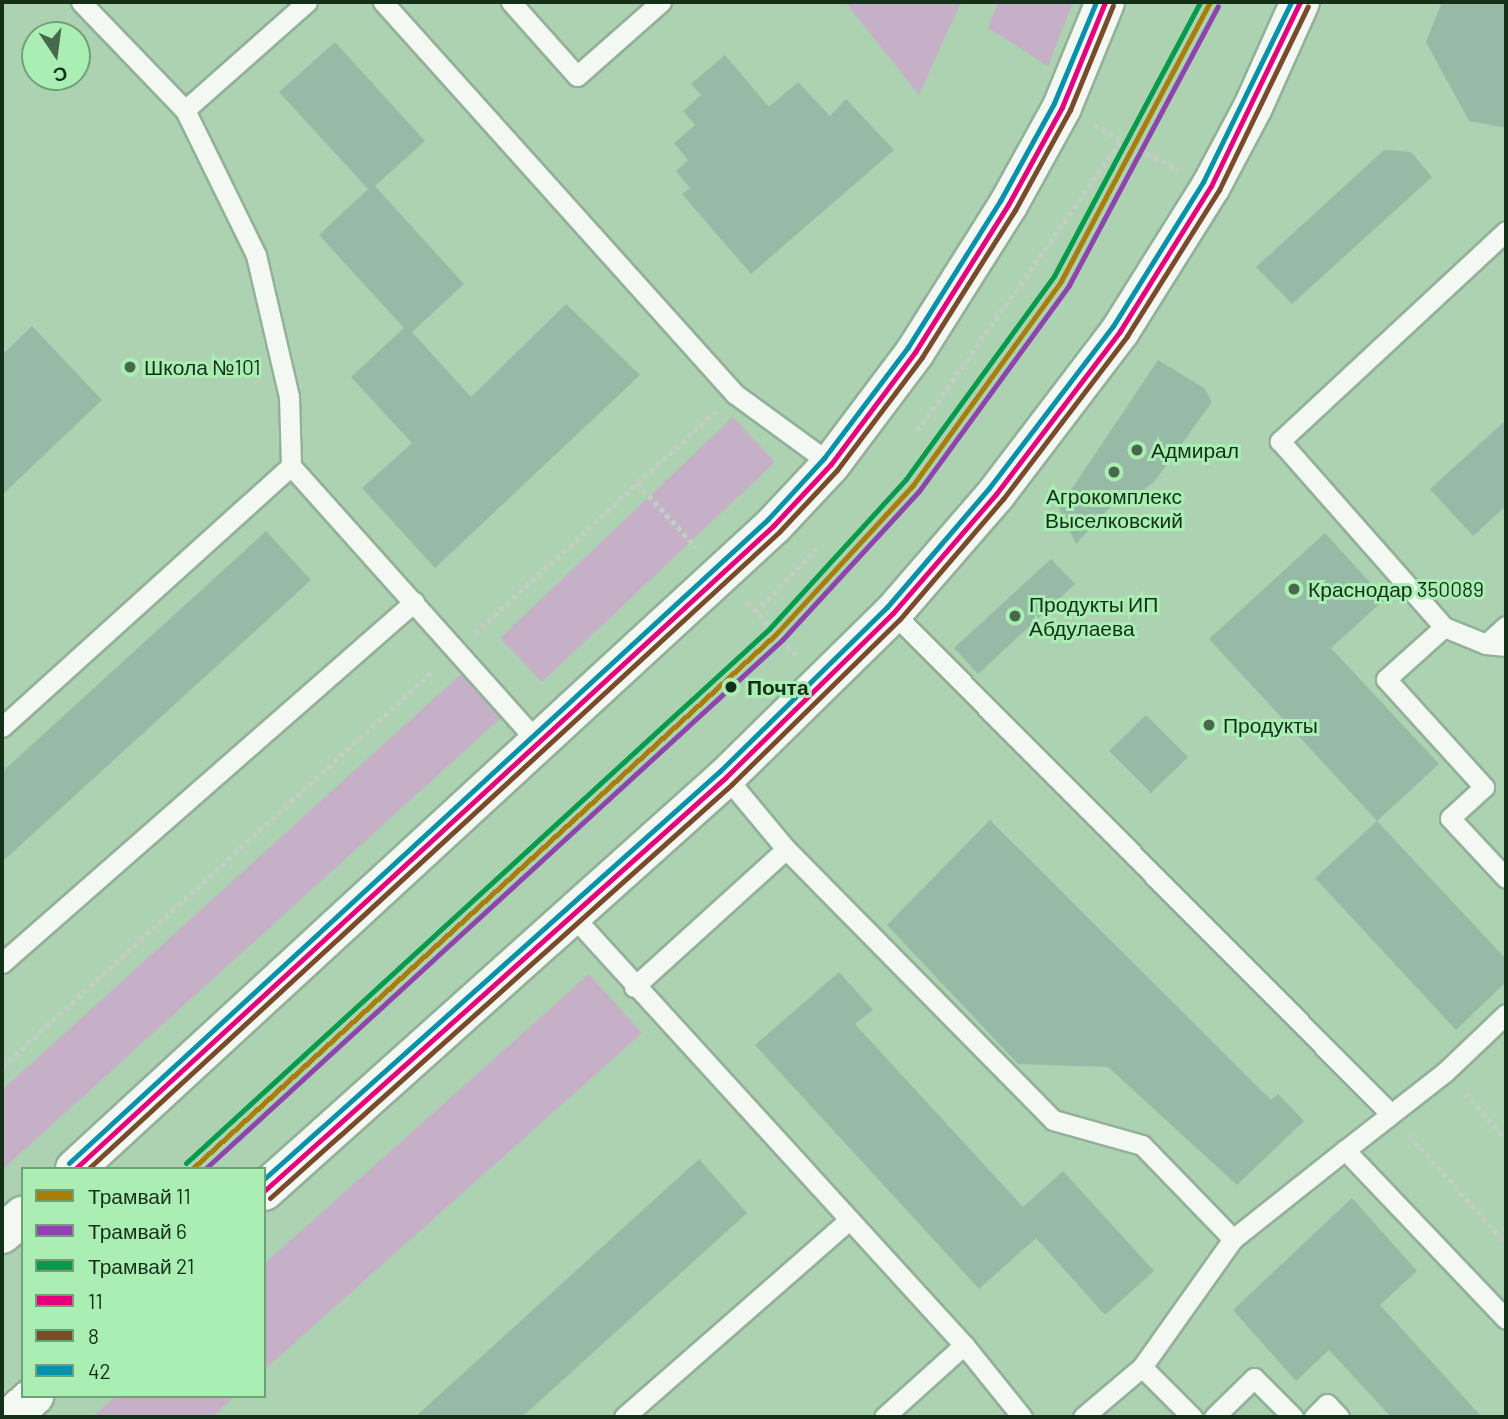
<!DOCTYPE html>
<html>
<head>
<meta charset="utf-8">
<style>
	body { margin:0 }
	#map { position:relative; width:1508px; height:1419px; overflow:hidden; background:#acd2b2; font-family:Barlow,sans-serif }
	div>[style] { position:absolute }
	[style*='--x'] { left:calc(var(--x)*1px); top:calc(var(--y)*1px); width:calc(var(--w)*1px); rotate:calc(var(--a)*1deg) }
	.green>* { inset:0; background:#c6b0c7 }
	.building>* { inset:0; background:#97baa6 }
	.path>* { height:4.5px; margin-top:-2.25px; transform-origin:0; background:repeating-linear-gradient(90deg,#c2cdc4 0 5px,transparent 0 8.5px) }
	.roads { filter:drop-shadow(2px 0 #93b198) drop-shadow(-2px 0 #93b198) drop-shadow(0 2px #93b198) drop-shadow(0 -2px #93b198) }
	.lane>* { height:19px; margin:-9.5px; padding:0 9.5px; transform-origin:9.5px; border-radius:9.5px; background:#f3f8f3 }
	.secondary>* { height:38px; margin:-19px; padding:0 19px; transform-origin:19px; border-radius:19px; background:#f3f8f3 }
	.bus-1>* { height:5px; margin:-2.5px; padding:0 2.5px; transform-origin:2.5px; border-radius:2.5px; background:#e5007d }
	.bus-2>* { height:5px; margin:-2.5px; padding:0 2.5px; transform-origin:2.5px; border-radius:2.5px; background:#7a4b2a }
	.bus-3>* { height:5px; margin:-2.5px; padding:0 2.5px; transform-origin:2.5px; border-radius:2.5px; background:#0491aa }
	.tram-1>* { height:5px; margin:-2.5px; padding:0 2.5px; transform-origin:2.5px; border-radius:2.5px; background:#a87d09 }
	.tram-2>* { height:5px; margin:-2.5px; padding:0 2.5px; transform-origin:2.5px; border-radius:2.5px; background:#8e44ad }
	.tram-3>* { height:5px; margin:-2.5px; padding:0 2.5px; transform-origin:2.5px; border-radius:2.5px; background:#029a4b }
	.dots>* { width:19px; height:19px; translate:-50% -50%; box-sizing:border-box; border:4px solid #aaeeb3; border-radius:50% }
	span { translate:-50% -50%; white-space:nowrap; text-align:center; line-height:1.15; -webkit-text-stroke:6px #aaeeb3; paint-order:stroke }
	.poi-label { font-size:21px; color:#143019 }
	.left { translate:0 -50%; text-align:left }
	.stop-label { font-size:21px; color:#143019; font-weight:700 }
	.frame { position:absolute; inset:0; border:4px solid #143019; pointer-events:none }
	.legend { position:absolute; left:21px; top:1167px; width:245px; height:231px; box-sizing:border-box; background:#aaeeb3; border:2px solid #6ea275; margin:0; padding:9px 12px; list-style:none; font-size:21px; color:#143019 }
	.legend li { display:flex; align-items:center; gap:14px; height:35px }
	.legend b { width:35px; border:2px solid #6ea275 }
	.north { position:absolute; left:21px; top:21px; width:70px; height:70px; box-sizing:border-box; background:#aaeeb3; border:2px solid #6ea275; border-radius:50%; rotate:167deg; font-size:19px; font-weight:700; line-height:28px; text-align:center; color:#143019 }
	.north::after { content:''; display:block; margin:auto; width:24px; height:32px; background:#49694f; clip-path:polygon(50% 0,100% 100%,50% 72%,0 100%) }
</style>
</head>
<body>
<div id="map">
	<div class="green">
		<div style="clip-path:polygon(845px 2px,961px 2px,919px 95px)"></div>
		<div style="clip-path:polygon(998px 2px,1073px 2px,1048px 66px,988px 28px)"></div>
		<div style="clip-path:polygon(733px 417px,775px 462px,542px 682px,500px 638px)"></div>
		<div style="clip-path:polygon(462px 673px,502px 717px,2px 1170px,2px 1090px)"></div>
		<div style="clip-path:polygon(589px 974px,642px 1033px,264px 1370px,264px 1264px)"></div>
		<div style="clip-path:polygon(116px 1396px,235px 1396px,212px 1417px,92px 1417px)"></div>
	</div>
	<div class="building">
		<div style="clip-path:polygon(1442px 2px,1506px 2px,1506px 128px,1469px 121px,1426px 42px)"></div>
		<div style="clip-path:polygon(335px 42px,425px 141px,375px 186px,464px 284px,412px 332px,471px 397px,566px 304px,640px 375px,435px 568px,362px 488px,412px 443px,351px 377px,404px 328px,319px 235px,368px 189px,279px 92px)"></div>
		<div style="clip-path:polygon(725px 55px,769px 107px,798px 82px,830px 116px,846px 99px,894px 150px,751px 274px,682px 194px,690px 188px,676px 171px,688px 160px,674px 143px,695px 125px,683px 111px,701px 95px,691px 84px)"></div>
		<div style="clip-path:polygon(1384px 150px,1411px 152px,1432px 177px,1292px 304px,1256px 267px)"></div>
		<div style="clip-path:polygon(32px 326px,102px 400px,2px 495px,2px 355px)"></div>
		<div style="clip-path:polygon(1158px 360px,1204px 388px,1212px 402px,1154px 482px,1137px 495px,1113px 504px,1076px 544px,1059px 508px)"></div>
		<div style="clip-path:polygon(1506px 420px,1506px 506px,1473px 536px,1430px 489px)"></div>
		<div style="clip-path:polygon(266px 531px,311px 580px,2px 862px,2px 772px)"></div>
		<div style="clip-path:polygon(1325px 533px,1385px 599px,1331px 648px,1439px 764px,1377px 821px,1209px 639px)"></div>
		<div style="clip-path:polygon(1051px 559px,1075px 584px,978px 674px,954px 648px)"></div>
		<div style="clip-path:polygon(1146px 715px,1188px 757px,1151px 793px,1109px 751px)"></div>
		<div style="clip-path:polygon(990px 820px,1271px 1100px,1278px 1094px,1304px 1121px,1237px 1185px,1108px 1067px,1018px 1064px,887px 925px)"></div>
		<div style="clip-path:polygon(1377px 821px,1506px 959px,1506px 982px,1456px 1030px,1315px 878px)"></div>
		<div style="clip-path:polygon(839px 972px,873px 1010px,855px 1024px,1023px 1207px,1063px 1171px,1154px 1271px,1105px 1315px,1036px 1238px,979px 1289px,755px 1045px)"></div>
		<div style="clip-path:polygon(699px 1159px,747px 1213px,522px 1417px,415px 1417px)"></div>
		<div style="clip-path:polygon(1352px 1198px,1417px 1271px,1380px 1305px,1482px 1417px,1391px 1417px,1329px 1350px,1296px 1381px,1233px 1310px)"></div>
	</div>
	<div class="path">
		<div style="--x:1094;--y:125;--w:96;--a:27.9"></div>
		<div style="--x:917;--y:431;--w:355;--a:-54.9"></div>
		<div style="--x:637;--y:483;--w:87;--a:47.3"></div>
		<div style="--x:747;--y:602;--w:72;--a:47.2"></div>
		<div style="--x:755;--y:612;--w:88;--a:-45.9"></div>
		<div style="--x:475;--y:633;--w:328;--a:-42.7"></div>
		<div style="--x:2;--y:1067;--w:588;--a:-42.59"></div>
		<div style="--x:1465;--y:1093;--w:61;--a:47.7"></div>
		<div style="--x:1409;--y:1135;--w:145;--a:48.1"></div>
	</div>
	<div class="roads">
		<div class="lane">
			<div style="--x:81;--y:2;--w:150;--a:46.1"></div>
			<div style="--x:307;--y:2;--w:163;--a:138.5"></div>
			<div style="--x:185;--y:110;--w:161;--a:63.9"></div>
			<div style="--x:256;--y:255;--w:146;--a:76.9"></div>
			<div style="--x:289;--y:397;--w:69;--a:88.3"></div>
			<div style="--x:291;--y:466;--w:370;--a:48.2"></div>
			<div style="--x:383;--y:2;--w:527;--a:48.08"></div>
			<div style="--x:735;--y:394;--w:119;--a:36.1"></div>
			<div style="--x:511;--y:2;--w:99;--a:48.3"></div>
			<div style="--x:577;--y:76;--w:112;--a:-41.4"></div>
			<div style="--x:1506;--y:231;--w:309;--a:137.1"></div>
			<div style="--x:1280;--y:441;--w:248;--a:48.6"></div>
			<div style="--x:1444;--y:627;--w:45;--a:22"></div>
			<div style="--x:1486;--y:644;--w:20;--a:6"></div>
			<div style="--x:893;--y:613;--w:704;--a:45.17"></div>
			<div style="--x:1444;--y:627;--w:78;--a:138.1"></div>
			<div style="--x:1386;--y:679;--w:146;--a:47.8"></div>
			<div style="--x:1484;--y:787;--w:46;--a:137.6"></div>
			<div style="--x:1450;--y:818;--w:82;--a:47"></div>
			<div style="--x:1486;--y:644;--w:27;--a:-42"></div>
			<div style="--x:2;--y:727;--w:389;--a:-42.1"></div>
			<div style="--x:726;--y:777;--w:94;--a:50.2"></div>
			<div style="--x:786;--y:849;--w:380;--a:45.4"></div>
			<div style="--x:1053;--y:1120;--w:92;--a:15.7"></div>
			<div style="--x:1142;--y:1145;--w:131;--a:45.9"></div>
			<div style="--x:571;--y:914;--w:583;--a:47.64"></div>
			<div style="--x:964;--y:1345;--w:92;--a:51.1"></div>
			<div style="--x:2;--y:963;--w:548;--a:-41.23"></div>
			<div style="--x:634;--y:987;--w:205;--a:-42.2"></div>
			<div style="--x:1506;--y:1014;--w:84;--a:136.4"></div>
			<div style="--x:1445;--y:1072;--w:127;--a:142"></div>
			<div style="--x:1345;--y:1150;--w:233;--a:46.4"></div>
			<div style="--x:1142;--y:1367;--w:157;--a:-54.6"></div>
			<div style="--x:1233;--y:1239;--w:143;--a:-38.5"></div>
			<div style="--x:624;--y:1417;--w:298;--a:-41.2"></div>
			<div style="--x:884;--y:1417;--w:108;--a:-42"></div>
			<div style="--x:1083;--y:1417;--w:77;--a:-40.3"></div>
			<div style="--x:1142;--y:1367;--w:71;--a:45"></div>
			<div style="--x:1214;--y:1417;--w:56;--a:-44.3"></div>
			<div style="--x:1254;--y:1378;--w:55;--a:45"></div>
			<div style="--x:1314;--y:1417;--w:18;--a:-45"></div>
			<div style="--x:1327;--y:1404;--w:18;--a:47"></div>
		</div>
		<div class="secondary">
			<div style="--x:75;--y:1169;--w:950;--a:-42.65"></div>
			<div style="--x:774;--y:525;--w:83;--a:-46.9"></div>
			<div style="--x:831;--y:464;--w:140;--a:-53.1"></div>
			<div style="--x:915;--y:352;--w:174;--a:-57.7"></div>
			<div style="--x:1008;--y:205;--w:112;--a:-61.1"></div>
			<div style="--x:1062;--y:107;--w:113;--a:-67.7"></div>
			<div style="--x:264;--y:1191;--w:620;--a:-41.86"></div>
			<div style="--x:726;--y:777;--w:234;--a:-44.5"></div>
			<div style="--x:893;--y:613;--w:157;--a:-49.1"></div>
			<div style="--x:996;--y:494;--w:205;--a:-52.7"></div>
			<div style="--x:1120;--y:331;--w:171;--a:-57.9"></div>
			<div style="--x:1211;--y:186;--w:89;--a:-62"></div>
			<div style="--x:1253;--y:107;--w:115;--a:-65.9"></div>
			<div style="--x:2;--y:1234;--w:28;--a:-41"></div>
			<div style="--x:10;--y:1417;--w:32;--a:-41"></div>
		</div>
	</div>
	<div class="bus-1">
		<div style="--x:75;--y:1169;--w:950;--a:-42.65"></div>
		<div style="--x:774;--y:525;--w:83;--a:-46.9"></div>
		<div style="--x:831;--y:464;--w:140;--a:-53.1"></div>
		<div style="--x:915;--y:352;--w:174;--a:-57.7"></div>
		<div style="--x:1008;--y:205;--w:112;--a:-61.1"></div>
		<div style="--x:1062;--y:107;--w:113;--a:-67.7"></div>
		<div style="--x:264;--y:1191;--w:620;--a:-41.86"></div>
		<div style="--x:726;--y:777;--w:234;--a:-44.5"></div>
		<div style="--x:893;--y:613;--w:157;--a:-49.1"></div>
		<div style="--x:996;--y:494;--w:205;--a:-52.7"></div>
		<div style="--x:1120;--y:331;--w:171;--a:-57.9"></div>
		<div style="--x:1211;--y:186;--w:204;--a:-64.2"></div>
	</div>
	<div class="bus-2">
		<div style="--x:88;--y:1169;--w:941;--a:-42.67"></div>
		<div style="--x:780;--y:531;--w:83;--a:-46.9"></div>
		<div style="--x:837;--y:470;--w:141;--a:-53"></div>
		<div style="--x:922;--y:357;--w:174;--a:-57.7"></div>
		<div style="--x:1015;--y:210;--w:114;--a:-61.2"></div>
		<div style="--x:1070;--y:110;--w:113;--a:-67.7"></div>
		<div style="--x:270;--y:1198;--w:620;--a:-41.86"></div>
		<div style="--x:732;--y:784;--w:235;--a:-44.5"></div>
		<div style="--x:900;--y:619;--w:158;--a:-49.4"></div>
		<div style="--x:1003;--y:499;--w:205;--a:-52.7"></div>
		<div style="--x:1127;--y:336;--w:173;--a:-57.8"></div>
		<div style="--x:1219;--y:190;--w:204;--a:-64.2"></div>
	</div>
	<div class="bus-3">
		<div style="--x:69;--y:1163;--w:950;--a:-42.65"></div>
		<div style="--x:768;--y:519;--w:83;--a:-47.4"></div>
		<div style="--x:824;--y:458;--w:139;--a:-52.9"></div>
		<div style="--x:908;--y:347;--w:173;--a:-57.8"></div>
		<div style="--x:1000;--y:201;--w:112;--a:-61.1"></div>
		<div style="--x:1054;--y:103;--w:109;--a:-67.4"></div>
		<div style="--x:264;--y:1179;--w:612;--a:-41.82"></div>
		<div style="--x:720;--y:771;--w:234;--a:-44.5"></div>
		<div style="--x:887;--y:607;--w:157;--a:-49.4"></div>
		<div style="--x:989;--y:488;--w:204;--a:-52.6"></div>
		<div style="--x:1113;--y:326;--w:170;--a:-58"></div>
		<div style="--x:1203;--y:182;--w:200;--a:-63.9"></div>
	</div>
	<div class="tram-1">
		<div style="--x:192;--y:1169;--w:792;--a:-42.49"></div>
		<div style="--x:776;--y:634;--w:202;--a:-47.4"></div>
		<div style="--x:913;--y:485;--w:252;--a:-54"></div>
		<div style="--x:1061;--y:281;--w:316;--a:-61.9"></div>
	</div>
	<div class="tram-2">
		<div style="--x:205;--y:1169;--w:783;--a:-42.51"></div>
		<div style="--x:782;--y:640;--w:202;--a:-47.4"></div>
		<div style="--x:919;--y:491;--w:255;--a:-53.9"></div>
		<div style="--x:1069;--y:285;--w:316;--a:-61.9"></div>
	</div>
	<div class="tram-3">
		<div style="--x:186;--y:1163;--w:792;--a:-42.49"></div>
		<div style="--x:770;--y:628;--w:202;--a:-47.6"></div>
		<div style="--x:906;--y:479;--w:251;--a:-53.9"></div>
		<div style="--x:1054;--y:276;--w:310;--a:-61.9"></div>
	</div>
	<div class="dots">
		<div style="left:130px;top:367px;background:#49694f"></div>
		<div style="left:1137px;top:450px;background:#49694f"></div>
		<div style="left:1114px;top:472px;background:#49694f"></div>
		<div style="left:1294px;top:589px;background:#49694f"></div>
		<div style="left:1015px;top:616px;background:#49694f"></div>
		<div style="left:731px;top:687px;background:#143019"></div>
		<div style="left:1209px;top:725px;background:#49694f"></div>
	</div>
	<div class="poi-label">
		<span class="left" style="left:144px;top:367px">Школа №101</span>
		<span class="left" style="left:1151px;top:450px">Адмирал</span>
		<span style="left:1114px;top:508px">Агрокомплекс<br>Выселковский</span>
		<span class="left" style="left:1308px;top:589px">Краснодар 350089</span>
		<span class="left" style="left:1029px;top:616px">Продукты ИП<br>Абдулаева</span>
		<span class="left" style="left:1223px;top:725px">Продукты</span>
	</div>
	<div class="stop-label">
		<span class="left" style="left:747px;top:687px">Почта</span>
	</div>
	<div class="frame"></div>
	<ul class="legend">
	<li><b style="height:9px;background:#a87d09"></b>Трамвай 11</li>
	<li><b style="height:9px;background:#8e44ad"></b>Трамвай 6</li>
	<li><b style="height:9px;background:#029a4b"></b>Трамвай 21</li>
	<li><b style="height:9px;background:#e5007d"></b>11</li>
	<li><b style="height:9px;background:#7a4b2a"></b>8</li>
	<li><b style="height:9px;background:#0491aa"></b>42</li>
	</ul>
	<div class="north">С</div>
</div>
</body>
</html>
